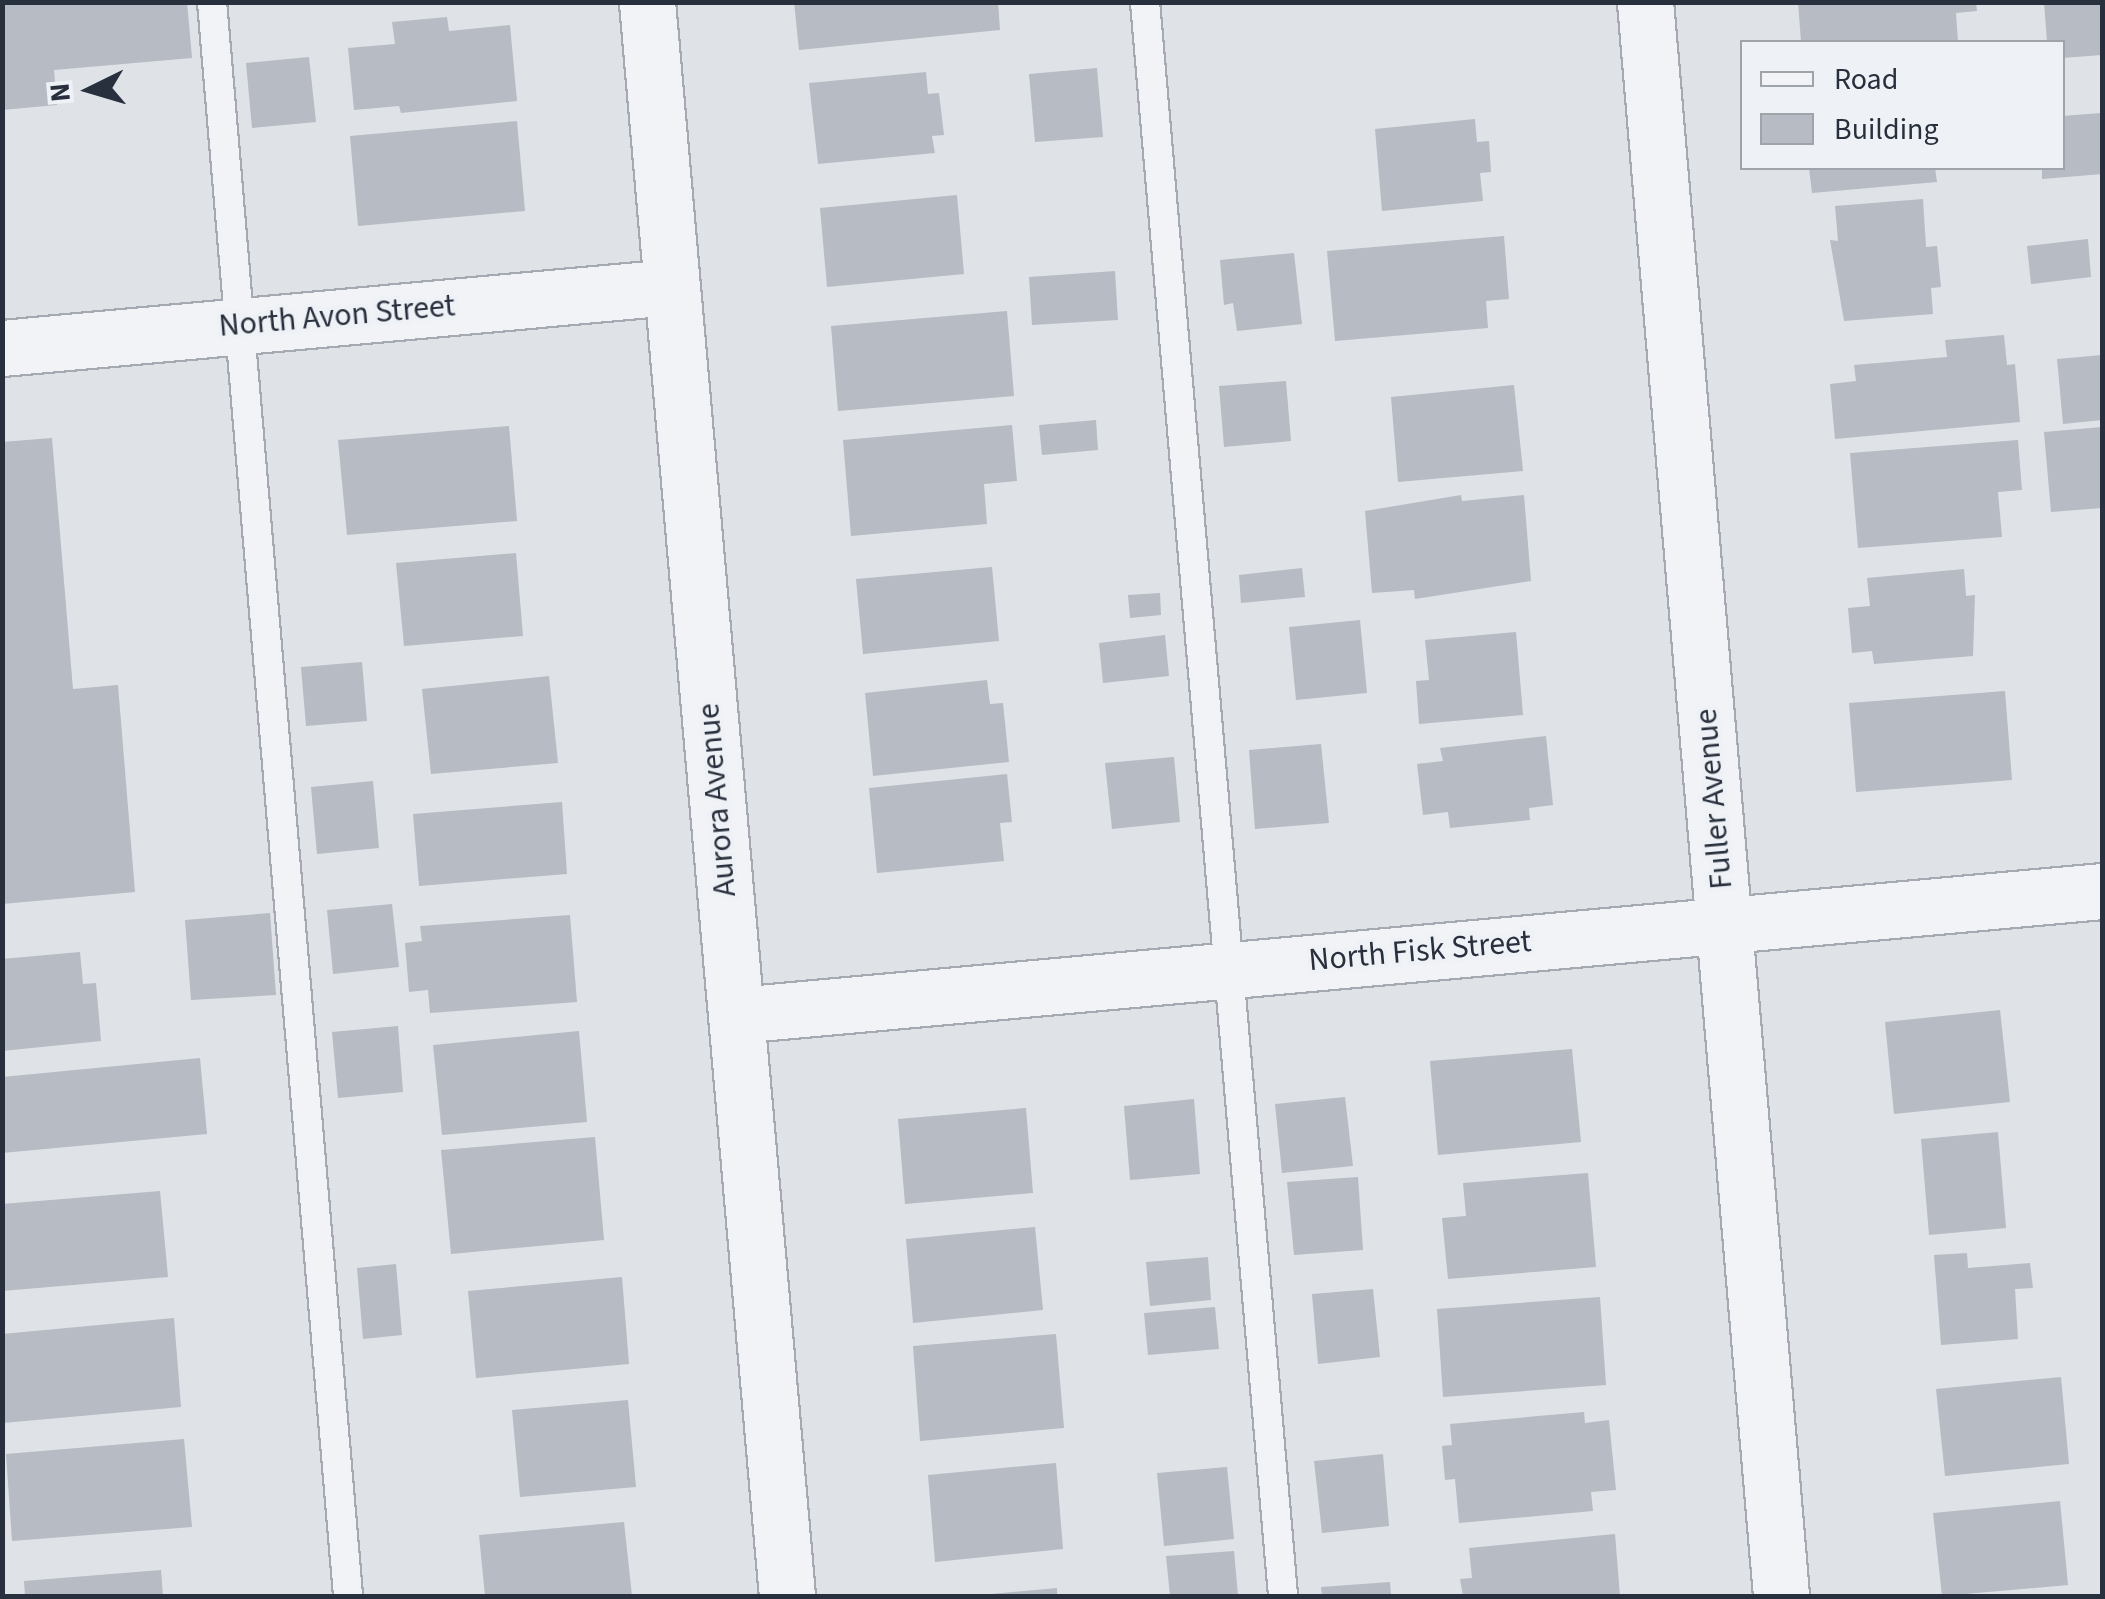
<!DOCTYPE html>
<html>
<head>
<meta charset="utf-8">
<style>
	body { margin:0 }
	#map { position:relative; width:2105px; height:1599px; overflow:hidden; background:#dfe2e7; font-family:"Source Sans 3",sans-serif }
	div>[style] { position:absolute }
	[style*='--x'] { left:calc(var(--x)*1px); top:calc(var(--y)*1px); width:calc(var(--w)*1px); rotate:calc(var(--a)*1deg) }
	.building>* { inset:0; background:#b7bbc3 }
	.roads { filter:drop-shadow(2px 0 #a5a9b1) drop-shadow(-2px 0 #a5a9b1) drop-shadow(0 2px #a5a9b1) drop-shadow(0 -2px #a5a9b1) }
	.lane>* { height:28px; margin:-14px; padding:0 14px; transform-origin:14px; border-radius:14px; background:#f1f3f6 }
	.street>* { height:55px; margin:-27.5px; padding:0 27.5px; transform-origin:27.5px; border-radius:27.5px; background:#f1f3f6 }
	span { translate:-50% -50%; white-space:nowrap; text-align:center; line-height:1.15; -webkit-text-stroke:8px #eef1f5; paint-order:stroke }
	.street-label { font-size:32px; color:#29303d }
	.frame { position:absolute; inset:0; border:5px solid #29303d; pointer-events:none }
	.legend { position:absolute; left:1740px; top:40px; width:325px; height:130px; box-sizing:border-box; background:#eef1f5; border:2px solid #9fa4ab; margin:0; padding:12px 18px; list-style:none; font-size:30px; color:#29303d }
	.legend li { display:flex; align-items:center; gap:20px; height:50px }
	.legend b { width:50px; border:2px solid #9fa4ab }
	.north { position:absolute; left:40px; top:40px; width:100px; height:100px; -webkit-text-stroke:8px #eef1f5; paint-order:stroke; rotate:265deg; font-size:28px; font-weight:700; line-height:40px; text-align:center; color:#29303d }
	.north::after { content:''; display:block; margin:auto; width:35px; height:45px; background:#29303d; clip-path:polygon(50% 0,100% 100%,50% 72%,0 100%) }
</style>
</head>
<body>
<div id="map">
	<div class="building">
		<div style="clip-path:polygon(2px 2px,187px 2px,192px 58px,54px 70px,57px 105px,2px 110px)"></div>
		<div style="clip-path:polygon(794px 2px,998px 2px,1000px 30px,799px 50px)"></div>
		<div style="clip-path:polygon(1798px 2px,1976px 2px,1977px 11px,1956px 13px,1958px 42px,1801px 42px)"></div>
		<div style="clip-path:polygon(2044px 2px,2102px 2px,2102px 55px,2062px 58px,2062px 42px,2047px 42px)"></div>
		<div style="clip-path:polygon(447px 17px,449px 31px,510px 25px,517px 101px,401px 113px,399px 106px,354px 110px,348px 48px,395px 44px,392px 22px)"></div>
		<div style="clip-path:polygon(309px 57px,316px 122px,252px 128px,246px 63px)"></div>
		<div style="clip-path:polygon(1097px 68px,1103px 137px,1035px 142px,1029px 74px)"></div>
		<div style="clip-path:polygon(926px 72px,928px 94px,939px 93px,944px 135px,932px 136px,935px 153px,818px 164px,809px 83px)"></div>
		<div style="clip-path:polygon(2101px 113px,2102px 174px,2042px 179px,2042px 168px,2062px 168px,2062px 116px)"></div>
		<div style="clip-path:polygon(1475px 119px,1477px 142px,1489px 141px,1491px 172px,1480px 173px,1483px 201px,1382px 211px,1375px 129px)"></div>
		<div style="clip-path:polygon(517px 121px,525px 211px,358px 226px,350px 136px)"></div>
		<div style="clip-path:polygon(1809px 168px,1935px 168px,1937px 182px,1812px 193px)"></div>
		<div style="clip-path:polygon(957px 195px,964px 274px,827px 287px,820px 208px)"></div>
		<div style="clip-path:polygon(1923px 199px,1926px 247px,1937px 246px,1941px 287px,1931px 288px,1933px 314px,1844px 321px,1830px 240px,1838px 241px,1835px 206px)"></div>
		<div style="clip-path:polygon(1504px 236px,1509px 299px,1486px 301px,1488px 328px,1335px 341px,1327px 251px)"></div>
		<div style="clip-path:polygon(2088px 239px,2091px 277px,2031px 284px,2027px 246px)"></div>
		<div style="clip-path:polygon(1294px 253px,1302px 324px,1237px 331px,1233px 303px,1224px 305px,1220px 260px)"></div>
		<div style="clip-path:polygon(1115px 271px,1118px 320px,1032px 325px,1029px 277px)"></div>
		<div style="clip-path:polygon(1007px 311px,1014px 396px,838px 411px,831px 326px)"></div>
		<div style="clip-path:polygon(2004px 335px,2007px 365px,2015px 364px,2020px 422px,1835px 439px,1830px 384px,1856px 381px,1854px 365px,1947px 357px,1945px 340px)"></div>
		<div style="clip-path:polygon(2102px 355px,2102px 420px,2063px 424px,2057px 359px)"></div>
		<div style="clip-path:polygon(1286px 381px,1291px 441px,1224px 447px,1219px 386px)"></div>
		<div style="clip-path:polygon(1514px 385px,1523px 471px,1398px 482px,1391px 397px)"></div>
		<div style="clip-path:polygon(1096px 420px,1098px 450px,1042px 455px,1039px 425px)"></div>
		<div style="clip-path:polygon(1012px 425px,1017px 481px,984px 484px,987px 524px,851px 536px,843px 440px)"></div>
		<div style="clip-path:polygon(509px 426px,517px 521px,347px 535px,338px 440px)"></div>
		<div style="clip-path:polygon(2102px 427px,2102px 508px,2051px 512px,2044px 432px)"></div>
		<div style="clip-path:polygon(52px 438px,73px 689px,118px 685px,135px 892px,2px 904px,2px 442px)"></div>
		<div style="clip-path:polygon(2018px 440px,2022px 490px,1998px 492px,2002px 537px,1858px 548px,1850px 453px)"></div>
		<div style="clip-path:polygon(1461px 495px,1462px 501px,1524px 495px,1531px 581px,1415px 599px,1414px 590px,1372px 593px,1365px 511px)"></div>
		<div style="clip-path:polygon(516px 553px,523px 636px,404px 646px,396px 563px)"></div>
		<div style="clip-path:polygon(992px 567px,999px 641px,863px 654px,856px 579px)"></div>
		<div style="clip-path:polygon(1302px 568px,1305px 597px,1241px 603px,1239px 575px)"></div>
		<div style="clip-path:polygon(1964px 569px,1966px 596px,1975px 595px,1973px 656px,1874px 664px,1872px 651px,1852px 653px,1848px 608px,1870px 606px,1867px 578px)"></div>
		<div style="clip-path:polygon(1160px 593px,1161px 615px,1130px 618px,1128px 595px)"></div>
		<div style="clip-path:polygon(1360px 620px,1367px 693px,1296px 700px,1289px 627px)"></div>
		<div style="clip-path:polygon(1516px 632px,1523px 715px,1419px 724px,1416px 681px,1429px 680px,1425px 640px)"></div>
		<div style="clip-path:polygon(1165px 635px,1169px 676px,1103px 683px,1099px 643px)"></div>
		<div style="clip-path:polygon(362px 662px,367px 721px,306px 726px,301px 667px)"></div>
		<div style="clip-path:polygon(549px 676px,558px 763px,431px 774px,422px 689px)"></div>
		<div style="clip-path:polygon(987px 680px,990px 704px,1003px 703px,1009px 762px,873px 776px,865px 693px)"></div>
		<div style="clip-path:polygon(2005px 691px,2012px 780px,1856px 792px,1849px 703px)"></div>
		<div style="clip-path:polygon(1546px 736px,1553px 805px,1529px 808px,1530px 820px,1450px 828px,1448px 812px,1423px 815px,1417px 764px,1443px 761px,1440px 748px)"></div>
		<div style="clip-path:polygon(1321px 744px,1329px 823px,1255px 829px,1249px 750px)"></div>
		<div style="clip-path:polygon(1174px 757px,1180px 822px,1112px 829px,1105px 763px)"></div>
		<div style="clip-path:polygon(1007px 774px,1012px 822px,1000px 823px,1004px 861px,877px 873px,869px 788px)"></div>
		<div style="clip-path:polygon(373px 781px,379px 848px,317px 854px,311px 787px)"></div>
		<div style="clip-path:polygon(562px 802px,567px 874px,419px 886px,413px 814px)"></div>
		<div style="clip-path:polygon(392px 904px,399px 967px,333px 974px,327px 910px)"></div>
		<div style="clip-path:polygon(270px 913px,276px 995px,191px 1000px,185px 920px)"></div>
		<div style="clip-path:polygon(570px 915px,577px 1002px,430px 1013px,428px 990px,409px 992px,405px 943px,422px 941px,420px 926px)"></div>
		<div style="clip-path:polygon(80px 952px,83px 984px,96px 983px,101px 1041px,2px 1051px,2px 959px)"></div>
		<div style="clip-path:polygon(2000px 1010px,2010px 1102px,1894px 1114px,1885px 1022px)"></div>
		<div style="clip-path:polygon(398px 1026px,403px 1092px,338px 1098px,332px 1032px)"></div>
		<div style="clip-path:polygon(579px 1031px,587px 1122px,442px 1135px,433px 1045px)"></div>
		<div style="clip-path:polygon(1572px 1049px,1581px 1142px,1438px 1155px,1430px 1061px)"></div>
		<div style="clip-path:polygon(200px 1058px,207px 1134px,2px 1153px,2px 1077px)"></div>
		<div style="clip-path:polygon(1345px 1097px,1353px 1166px,1282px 1173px,1275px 1104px)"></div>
		<div style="clip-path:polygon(1194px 1099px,1200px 1174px,1130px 1180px,1124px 1106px)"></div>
		<div style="clip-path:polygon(1026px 1108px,1033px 1193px,905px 1204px,898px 1119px)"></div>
		<div style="clip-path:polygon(1998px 1132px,2006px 1228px,1929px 1235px,1921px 1139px)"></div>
		<div style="clip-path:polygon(595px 1137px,604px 1240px,451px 1254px,441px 1150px)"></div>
		<div style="clip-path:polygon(1588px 1173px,1596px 1267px,1448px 1279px,1442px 1218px,1466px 1216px,1463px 1183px)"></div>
		<div style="clip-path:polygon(1358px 1177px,1363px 1250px,1294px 1255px,1287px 1182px)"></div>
		<div style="clip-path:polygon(160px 1191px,168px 1277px,2px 1291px,2px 1204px)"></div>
		<div style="clip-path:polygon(1035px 1227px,1043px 1310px,913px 1323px,906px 1239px)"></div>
		<div style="clip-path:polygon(1967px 1253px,1968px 1268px,2030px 1263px,2033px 1288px,2015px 1289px,2018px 1339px,1941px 1345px,1934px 1255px)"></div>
		<div style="clip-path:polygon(1208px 1257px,1211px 1300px,1150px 1306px,1146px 1262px)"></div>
		<div style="clip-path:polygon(396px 1264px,402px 1335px,363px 1339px,357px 1268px)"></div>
		<div style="clip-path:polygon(622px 1277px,629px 1364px,476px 1378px,468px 1291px)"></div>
		<div style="clip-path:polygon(1373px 1289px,1380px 1357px,1318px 1364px,1312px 1294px)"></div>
		<div style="clip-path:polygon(1600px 1297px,1606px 1385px,1443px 1397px,1437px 1309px)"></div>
		<div style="clip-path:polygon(1215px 1307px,1219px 1349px,1148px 1355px,1144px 1313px)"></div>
		<div style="clip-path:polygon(174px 1318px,181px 1407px,3px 1423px,2px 1334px)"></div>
		<div style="clip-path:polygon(1056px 1334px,1064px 1428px,920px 1441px,913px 1346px)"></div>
		<div style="clip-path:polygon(2061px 1377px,2069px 1464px,1945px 1476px,1936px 1389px)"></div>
		<div style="clip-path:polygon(628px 1400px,636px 1487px,520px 1497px,512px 1410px)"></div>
		<div style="clip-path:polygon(1584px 1412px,1585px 1423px,1609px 1420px,1616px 1490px,1591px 1492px,1593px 1511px,1459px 1523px,1455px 1479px,1445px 1480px,1442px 1446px,1452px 1445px,1450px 1424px)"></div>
		<div style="clip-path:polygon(184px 1439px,192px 1527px,12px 1541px,6px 1454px)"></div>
		<div style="clip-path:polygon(1383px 1454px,1389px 1526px,1322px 1533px,1314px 1461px)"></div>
		<div style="clip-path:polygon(1056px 1463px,1063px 1549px,935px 1562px,928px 1475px)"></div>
		<div style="clip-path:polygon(1227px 1467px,1234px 1539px,1164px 1546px,1157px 1473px)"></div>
		<div style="clip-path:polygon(2060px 1501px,2068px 1585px,1942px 1596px,1933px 1513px)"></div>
		<div style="clip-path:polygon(624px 1522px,632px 1596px,485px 1596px,479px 1535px)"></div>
		<div style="clip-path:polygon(1615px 1534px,1620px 1596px,1463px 1596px,1460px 1579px,1472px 1578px,1469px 1548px)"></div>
		<div style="clip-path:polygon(1234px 1551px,1238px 1596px,1170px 1596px,1166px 1556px)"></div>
		<div style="clip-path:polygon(161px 1570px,163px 1596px,25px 1596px,24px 1581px)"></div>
		<div style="clip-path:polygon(1390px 1582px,1391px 1596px,1322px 1596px,1321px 1587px)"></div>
		<div style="clip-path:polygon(1057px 1588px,1057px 1596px,991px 1596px,991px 1594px)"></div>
	</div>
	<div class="roads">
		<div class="lane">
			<div style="--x:212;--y:2;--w:1600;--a:85.12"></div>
			<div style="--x:1145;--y:2;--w:1600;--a:85.05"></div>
		</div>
		<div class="street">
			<div style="--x:647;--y:2;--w:1600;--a:84.98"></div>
			<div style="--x:1645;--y:2;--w:1600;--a:85.12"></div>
			<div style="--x:2;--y:348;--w:672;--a:-5.21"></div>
			<div style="--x:737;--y:1015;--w:1371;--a:-5.19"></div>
		</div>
	</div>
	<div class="street-label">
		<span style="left:337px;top:316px;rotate:-5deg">North Avon Street</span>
		<span style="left:1714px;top:799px;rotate:-95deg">Fuller Avenue</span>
		<span style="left:717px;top:800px;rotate:-95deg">Aurora Avenue</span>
		<span style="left:1420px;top:951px;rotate:-5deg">North Fisk Street</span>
	</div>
	<div class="frame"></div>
	<ul class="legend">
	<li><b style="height:12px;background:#f1f3f6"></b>Road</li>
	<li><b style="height:28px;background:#b7bbc3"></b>Building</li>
	</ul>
	<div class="north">N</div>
</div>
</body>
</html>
